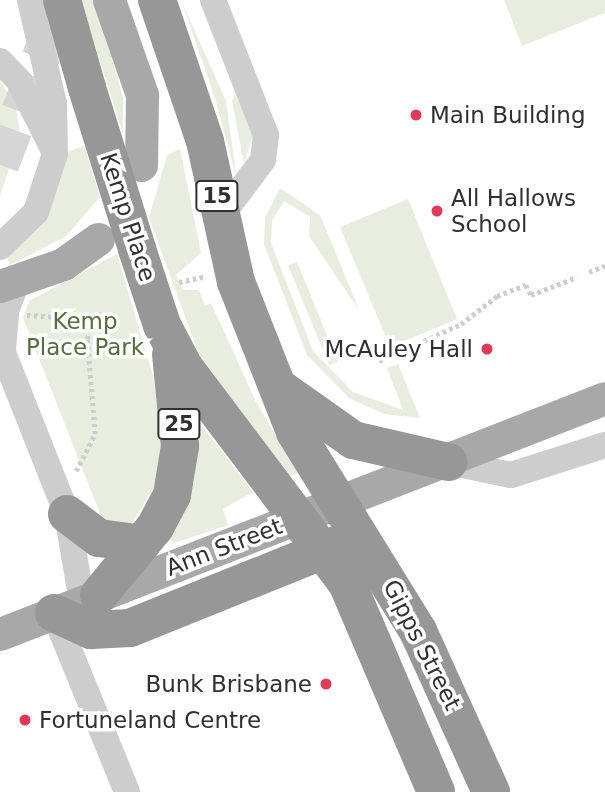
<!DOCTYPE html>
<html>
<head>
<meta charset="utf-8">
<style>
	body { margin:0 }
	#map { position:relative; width:605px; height:792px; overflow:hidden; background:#fff; font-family:"DejaVu Sans",sans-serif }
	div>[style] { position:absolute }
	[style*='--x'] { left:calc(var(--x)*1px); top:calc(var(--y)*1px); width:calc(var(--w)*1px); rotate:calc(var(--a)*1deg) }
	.green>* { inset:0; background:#e8eddf }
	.highway-tunnel>* { height:38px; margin-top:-19px; transform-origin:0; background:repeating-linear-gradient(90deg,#d6d6d6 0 38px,transparent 0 57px) }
	.path>* { height:4.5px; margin-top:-2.25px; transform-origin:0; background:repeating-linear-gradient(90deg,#cdcdcd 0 3.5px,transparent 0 7px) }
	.minor>* { height:26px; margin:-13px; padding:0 13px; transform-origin:13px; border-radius:13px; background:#cdcdcd }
	.major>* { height:33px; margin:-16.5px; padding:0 16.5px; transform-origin:16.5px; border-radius:16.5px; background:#a8a8a8 }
	.highway>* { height:38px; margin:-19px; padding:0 19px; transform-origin:19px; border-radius:19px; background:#979797 }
	.highway-bridge>* { height:38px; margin:-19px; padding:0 19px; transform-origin:19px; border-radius:19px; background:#979797 }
	.dots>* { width:19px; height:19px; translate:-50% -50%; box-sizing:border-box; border:4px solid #fff; border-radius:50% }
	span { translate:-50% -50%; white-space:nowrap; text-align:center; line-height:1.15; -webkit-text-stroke:7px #fff; paint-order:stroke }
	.shield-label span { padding:2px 5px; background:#fff; border:2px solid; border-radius:5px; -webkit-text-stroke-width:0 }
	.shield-label { font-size:21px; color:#303030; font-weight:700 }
	.poi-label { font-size:23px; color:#303030 }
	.left { translate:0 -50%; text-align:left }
	.right { translate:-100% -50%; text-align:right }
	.street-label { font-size:23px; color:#303030 }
	.park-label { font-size:23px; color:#596c3e }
</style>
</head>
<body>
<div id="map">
	<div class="green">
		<div style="clip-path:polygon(81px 0,92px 0,111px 56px,123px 97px,123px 134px)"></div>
		<div style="clip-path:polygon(181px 0,226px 101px,237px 180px,215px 98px)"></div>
		<div style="clip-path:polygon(504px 0,605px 0,605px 13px,522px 46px)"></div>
		<div style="clip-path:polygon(0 81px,16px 107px,20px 136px,0 196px)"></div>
		<div style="clip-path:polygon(235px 94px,254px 131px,244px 164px,232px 101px)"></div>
		<div style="clip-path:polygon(84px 146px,100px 197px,65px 237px,10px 265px,7px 257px,49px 211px,67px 152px)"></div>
		<div style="clip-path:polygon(180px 149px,201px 253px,176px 275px,183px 290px,199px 290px,205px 306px,211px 303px,256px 402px,298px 473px,287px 478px,199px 354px,149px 218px,167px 155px)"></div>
		<div style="clip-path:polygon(280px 188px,320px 215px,359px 310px,309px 236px,310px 217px,284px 201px,272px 221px,271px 243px,313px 351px,353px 392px,403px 410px,387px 368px,398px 364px,420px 418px,384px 414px,349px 398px,307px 355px,264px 244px,265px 218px)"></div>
		<div style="clip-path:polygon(408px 199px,457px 319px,390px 347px,340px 227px)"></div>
		<div style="clip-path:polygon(117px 254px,153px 376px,162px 444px,155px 486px,131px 524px,103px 521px,23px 318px,29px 301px)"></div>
		<div style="clip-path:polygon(297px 262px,338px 362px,329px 365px,288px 265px)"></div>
		<div style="clip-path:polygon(198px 421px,253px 492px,223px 509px,228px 525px,174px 543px,170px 538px,194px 483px)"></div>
	</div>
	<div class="highway-tunnel">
		<div style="--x:0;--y:165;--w:147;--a:-69.2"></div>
	</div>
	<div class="path">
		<div style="--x:589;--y:272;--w:17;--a:-21"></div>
		<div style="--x:179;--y:282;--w:25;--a:-12"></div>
		<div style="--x:27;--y:315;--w:66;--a:3.5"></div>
		<div style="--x:379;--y:361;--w:90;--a:-24.3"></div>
		<div style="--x:461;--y:324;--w:46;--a:-37.9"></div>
		<div style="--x:497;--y:296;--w:31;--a:-21"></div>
		<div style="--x:526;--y:285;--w:11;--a:63"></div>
		<div style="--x:531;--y:295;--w:49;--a:-21.4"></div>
		<div style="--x:76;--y:471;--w:42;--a:-62.8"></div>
		<div style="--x:95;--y:434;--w:95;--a:-94.8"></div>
		<div style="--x:87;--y:339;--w:21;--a:-73"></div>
		<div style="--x:93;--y:319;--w:14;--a:-34"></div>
	</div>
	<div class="minor">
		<div style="--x:213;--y:0;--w:145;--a:68.6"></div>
		<div style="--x:266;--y:135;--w:25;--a:97"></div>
		<div style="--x:263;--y:160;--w:70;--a:126.9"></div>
		<div style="--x:0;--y:61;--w:28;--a:46"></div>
		<div style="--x:19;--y:81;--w:76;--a:63.4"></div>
		<div style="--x:0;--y:247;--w:50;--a:-44.2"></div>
		<div style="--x:36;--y:212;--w:61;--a:-71.9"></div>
		<div style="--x:55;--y:154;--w:50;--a:-91.1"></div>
		<div style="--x:54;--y:104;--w:107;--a:-103"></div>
		<div style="--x:0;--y:345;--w:182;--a:68.4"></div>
		<div style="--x:67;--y:514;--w:89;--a:80.3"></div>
		<div style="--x:3;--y:349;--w:38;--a:-85"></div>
		<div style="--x:6;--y:311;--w:33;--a:-69"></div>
		<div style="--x:448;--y:462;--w:64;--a:11.7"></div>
		<div style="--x:511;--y:475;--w:99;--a:-17.7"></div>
		<div style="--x:54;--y:613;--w:193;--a:67.8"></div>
	</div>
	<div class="major">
		<div style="--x:109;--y:0;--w:101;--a:70.8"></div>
		<div style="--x:142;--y:95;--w:70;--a:90.8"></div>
		<div style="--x:0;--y:286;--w:67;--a:-19.2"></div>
		<div style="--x:63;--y:264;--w:43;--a:-35.5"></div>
		<div style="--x:0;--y:634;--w:649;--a:-21.31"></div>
	</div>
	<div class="highway">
		<div style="--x:62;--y:0;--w:91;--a:74.1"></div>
		<div style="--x:157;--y:0;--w:149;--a:71.2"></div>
		<div style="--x:205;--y:141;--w:144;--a:77.6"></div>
		<div style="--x:236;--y:282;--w:161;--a:68.5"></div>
		<div style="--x:295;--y:432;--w:234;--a:58.3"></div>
		<div style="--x:418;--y:631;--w:177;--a:65.6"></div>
		<div style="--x:137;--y:249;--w:80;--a:71.8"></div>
		<div style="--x:162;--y:325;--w:47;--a:62.4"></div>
		<div style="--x:184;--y:367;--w:271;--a:53"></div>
		<div style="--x:347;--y:583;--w:227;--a:66.9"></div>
		<div style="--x:281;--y:389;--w:88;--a:35.3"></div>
		<div style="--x:353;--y:440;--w:98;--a:13"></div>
		<div style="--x:67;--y:514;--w:40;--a:37"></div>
		<div style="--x:99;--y:538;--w:43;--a:7.9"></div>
		<div style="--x:99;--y:595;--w:88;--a:-50.5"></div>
		<div style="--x:155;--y:527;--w:36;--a:-62"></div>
		<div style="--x:172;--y:495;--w:50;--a:-80.7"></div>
		<div style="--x:180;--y:446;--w:92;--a:-95.6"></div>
		<div style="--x:54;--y:613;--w:41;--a:24.7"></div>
		<div style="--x:91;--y:630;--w:39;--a:-3"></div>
		<div style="--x:130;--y:628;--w:236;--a:-21.9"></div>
	</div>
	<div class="highway-bridge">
		<div style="--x:87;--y:88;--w:169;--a:72.7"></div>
	</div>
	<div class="dots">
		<div style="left:416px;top:115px;background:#e23859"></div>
		<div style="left:437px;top:211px;background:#e23859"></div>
		<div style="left:487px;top:349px;background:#e23859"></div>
		<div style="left:326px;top:684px;background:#e23859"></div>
		<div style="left:25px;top:720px;background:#e23859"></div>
	</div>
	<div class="shield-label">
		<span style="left:217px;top:196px">15</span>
		<span style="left:179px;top:424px">25</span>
	</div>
	<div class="poi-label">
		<span class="left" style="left:430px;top:115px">Main Building</span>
		<span class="left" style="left:451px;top:211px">All Hallows<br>School</span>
		<span class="right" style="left:473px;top:349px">McAuley Hall</span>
		<span class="right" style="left:312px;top:684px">Bunk Brisbane</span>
		<span class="left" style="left:39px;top:720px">Fortuneland Centre</span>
	</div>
	<div class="street-label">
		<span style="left:128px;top:217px;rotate:72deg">Kemp Place</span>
		<span style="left:224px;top:547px;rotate:-21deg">Ann Street</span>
		<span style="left:422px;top:645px;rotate:63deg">Gipps Street</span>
	</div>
	<div class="park-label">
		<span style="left:85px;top:334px">Kemp<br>Place Park</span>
	</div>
</div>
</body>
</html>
